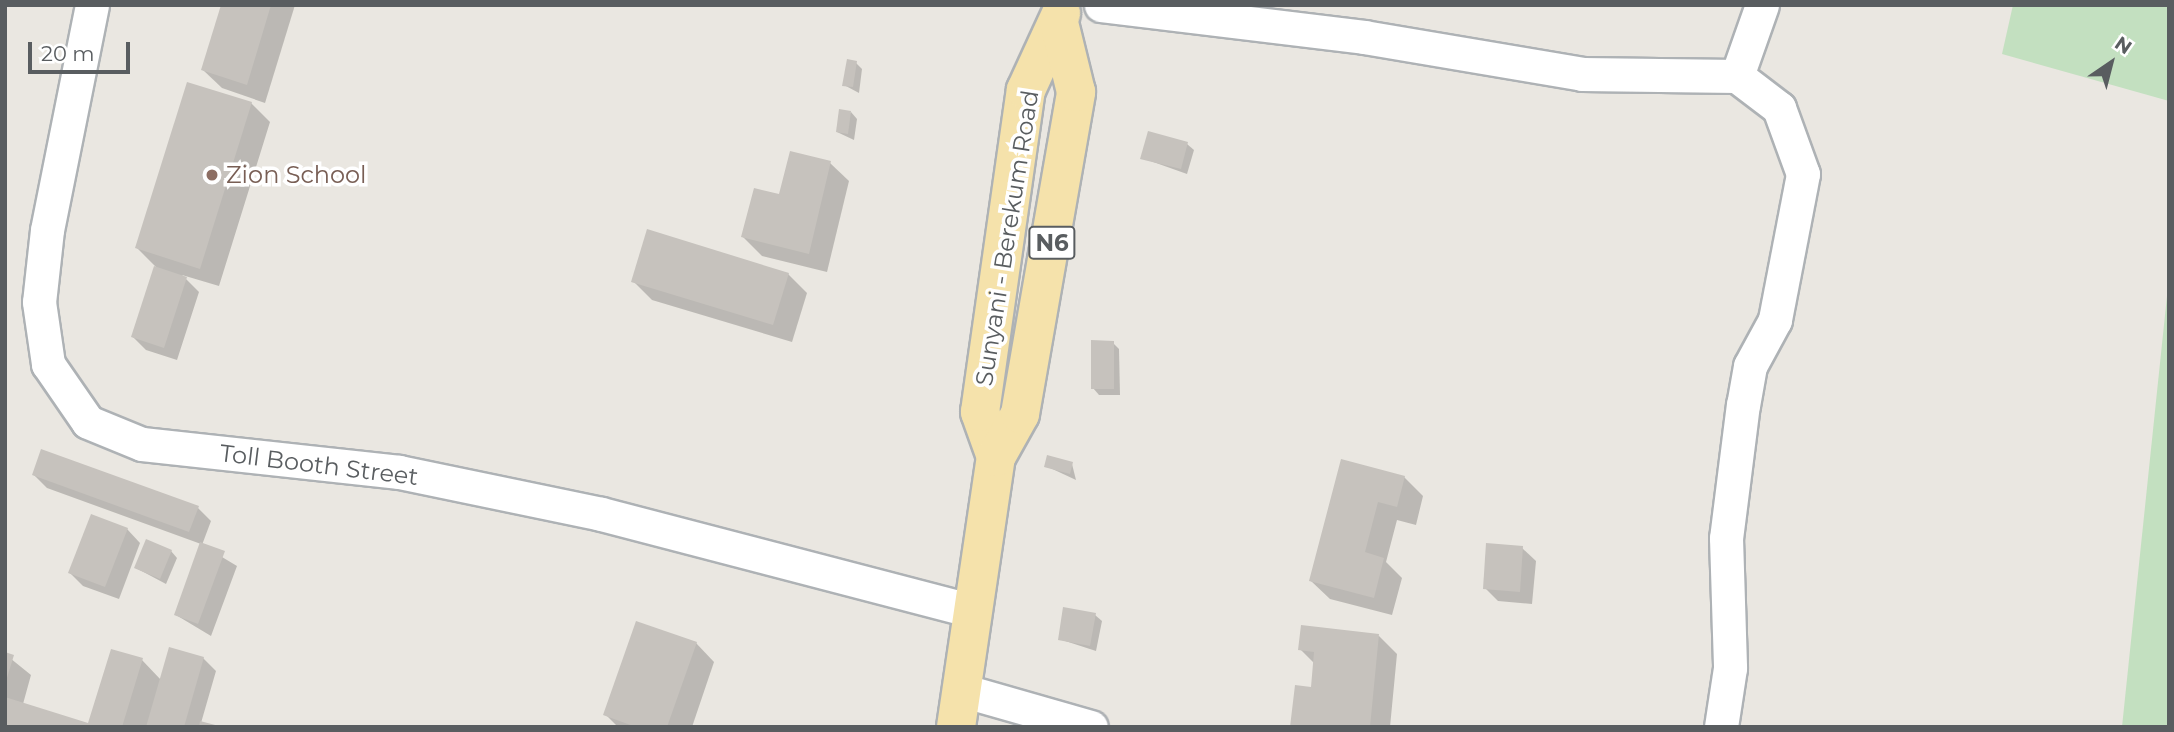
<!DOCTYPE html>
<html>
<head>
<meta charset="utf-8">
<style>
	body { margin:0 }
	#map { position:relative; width:2174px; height:732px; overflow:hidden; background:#eae7e1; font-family:Montserrat,sans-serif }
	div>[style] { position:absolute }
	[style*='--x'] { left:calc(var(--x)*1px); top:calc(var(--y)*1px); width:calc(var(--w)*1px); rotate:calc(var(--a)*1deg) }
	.green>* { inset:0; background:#c3e0c0 }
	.shadow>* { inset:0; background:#0003 }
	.building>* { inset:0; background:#c6c2bd }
	.roads { filter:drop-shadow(2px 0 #aeb2b5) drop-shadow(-2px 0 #aeb2b5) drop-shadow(0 2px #aeb2b5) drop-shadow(0 -2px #aeb2b5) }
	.street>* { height:33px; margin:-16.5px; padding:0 16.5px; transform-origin:16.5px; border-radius:16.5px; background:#fff }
	.primary>* { height:38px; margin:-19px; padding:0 19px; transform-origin:19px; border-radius:19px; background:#f5e2ab }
	.dots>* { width:19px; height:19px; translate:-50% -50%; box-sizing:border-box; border:4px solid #fff; border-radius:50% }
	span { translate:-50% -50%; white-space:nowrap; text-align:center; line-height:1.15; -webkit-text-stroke:7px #fff; paint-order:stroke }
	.shield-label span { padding:2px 5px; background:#fff; border:2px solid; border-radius:5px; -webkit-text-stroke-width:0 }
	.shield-label { font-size:23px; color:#595d60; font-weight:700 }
	.education-label { font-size:24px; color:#785e54 }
	.left { translate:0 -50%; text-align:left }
	.street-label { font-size:24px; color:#595d60 }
	.frame { position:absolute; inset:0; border:7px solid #595d60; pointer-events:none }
	.north { position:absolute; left:2076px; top:28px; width:70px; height:70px; -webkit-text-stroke:5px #fff; paint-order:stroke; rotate:35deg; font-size:19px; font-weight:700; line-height:28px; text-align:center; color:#595d60 }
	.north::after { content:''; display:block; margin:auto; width:24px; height:32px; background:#595d60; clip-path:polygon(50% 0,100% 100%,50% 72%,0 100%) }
	.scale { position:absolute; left:28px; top:42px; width:102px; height:32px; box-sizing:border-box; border:4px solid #595d60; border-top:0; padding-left:9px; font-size:21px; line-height:24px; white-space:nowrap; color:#595d60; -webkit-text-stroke:5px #fff; paint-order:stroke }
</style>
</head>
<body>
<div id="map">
	<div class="green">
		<div style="clip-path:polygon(2013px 5px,2169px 5px,2169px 101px,2002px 54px)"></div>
		<div style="clip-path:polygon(2169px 277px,2169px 727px,2122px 727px)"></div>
	</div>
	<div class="shadow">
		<div style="clip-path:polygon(223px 5px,295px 5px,265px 103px,222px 88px,203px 70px)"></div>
		<div style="clip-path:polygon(856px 63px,862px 69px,859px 93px,844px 85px)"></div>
		<div style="clip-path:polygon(251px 103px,270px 122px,219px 286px,182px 275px,199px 292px,177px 360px,146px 350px,133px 337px,156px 267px,137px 248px)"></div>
		<div style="clip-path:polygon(851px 112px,857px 119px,854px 140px,837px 132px)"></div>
		<div style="clip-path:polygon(1187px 144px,1194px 150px,1187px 174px,1142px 158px)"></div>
		<div style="clip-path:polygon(830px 163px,849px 181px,827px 272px,762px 256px,743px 237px,780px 197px)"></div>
		<div style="clip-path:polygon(788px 274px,807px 293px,792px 342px,652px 300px,633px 281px)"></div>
		<div style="clip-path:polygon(1113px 343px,1119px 349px,1120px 395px,1099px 395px,1093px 388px)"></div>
		<div style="clip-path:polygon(1342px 461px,1404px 477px,1423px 496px,1416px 525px,1397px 520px,1386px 562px,1402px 578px,1392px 615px,1330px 599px,1311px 581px)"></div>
		<div style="clip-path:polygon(1072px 464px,1076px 480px,1046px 466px)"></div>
		<div style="clip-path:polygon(34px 475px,198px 508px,211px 521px,202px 545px,237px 566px,211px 636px,176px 615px,201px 544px,47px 488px)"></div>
		<div style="clip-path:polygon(127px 529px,140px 543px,119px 599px,83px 586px,70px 573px)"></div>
		<div style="clip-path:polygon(1522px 548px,1536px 561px,1532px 604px,1498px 601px,1485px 588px)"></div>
		<div style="clip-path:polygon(171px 551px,177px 558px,166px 584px,136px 568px)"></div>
		<div style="clip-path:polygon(1095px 615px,1102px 621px,1096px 651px,1059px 639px)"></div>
		<div style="clip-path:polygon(1379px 636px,1397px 654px,1390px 727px,1292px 727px,1312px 689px,1315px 664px,1300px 649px)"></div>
		<div style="clip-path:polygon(696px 643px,714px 662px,692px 727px,618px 727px,605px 714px)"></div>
		<div style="clip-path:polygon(5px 654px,31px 675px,23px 704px,89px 725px,142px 660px,161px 680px,203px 658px,216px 671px,201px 723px,215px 727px,5px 727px)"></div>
	</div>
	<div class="building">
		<div style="clip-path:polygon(221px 5px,271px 5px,247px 85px,201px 70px)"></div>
		<div style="clip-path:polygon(847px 59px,857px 61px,853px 87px,842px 86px)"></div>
		<div style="clip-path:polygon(187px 82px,252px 102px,200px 269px,135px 248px)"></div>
		<div style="clip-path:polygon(839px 109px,851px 111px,848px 134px,836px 132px)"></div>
		<div style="clip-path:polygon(1148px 131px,1188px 142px,1181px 169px,1140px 159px)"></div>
		<div style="clip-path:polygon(790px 151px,831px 161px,809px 254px,741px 237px,754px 188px,779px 194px)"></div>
		<div style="clip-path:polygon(647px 229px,789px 273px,773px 325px,631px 282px)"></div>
		<div style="clip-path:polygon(154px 266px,187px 277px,164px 348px,131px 337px)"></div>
		<div style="clip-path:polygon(1091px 340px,1114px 341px,1114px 389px,1091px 389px)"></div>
		<div style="clip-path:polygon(41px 449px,199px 506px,189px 532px,32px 475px)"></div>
		<div style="clip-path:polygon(1047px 455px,1073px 462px,1070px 474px,1044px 467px)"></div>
		<div style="clip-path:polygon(1341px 459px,1405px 476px,1397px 507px,1378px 502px,1365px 552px,1384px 558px,1374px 598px,1309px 581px)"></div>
		<div style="clip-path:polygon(91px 514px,128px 528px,105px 587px,68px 573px)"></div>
		<div style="clip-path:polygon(146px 539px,172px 550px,160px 579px,134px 568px)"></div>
		<div style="clip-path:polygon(200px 542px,225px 551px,198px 624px,174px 615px)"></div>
		<div style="clip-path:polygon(1486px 543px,1523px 546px,1520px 592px,1483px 589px)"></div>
		<div style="clip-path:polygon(1063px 607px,1096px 613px,1090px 646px,1058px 640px)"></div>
		<div style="clip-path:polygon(636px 621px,697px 642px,667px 727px,636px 727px,603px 715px)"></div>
		<div style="clip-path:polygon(1301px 625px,1379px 634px,1370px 727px,1290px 727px,1295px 685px,1311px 687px,1314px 652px,1298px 650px)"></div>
		<div style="clip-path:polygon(169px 647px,204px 657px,184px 727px,146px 727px)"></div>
		<div style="clip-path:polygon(111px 649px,143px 658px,122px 727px,5px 727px,5px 697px,88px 723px)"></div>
		<div style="clip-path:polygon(5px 652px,14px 655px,6px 681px,5px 680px)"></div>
		<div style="clip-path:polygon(200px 721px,219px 726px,218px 727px,199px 727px)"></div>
	</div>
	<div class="roads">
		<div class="street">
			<div style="--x:92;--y:5;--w:229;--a:101.3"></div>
			<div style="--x:47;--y:230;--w:72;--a:96.3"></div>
			<div style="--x:39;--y:302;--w:63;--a:81.7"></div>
			<div style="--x:48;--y:364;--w:70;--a:55.4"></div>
			<div style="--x:88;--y:422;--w:58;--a:22.2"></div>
			<div style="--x:142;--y:444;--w:259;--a:6.2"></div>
			<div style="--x:399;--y:472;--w:206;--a:11.7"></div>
			<div style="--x:601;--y:514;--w:384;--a:14.6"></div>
			<div style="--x:1101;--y:5;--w:265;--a:6.9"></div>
			<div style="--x:1364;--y:37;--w:221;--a:9.6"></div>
			<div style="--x:1582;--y:74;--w:155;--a:0.7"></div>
			<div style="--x:1737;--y:76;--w:53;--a:37.3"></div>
			<div style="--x:1779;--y:108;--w:70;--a:70"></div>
			<div style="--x:1803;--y:174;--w:149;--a:100.9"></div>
			<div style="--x:1775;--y:320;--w:52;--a:118.5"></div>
			<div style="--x:1750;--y:366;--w:39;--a:100"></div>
			<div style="--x:1743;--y:404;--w:135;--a:97.2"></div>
			<div style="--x:1726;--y:538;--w:130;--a:88.2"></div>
			<div style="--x:1730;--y:668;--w:60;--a:98.7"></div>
			<div style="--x:1737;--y:76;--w:75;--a:-70.6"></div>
			<div style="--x:961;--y:690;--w:135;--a:15.9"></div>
		</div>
		<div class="primary">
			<div style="--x:996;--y:457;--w:48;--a:-109.6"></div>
			<div style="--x:980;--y:412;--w:325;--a:-81.9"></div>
			<div style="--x:1026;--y:90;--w:84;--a:-65.3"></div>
			<div style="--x:956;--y:727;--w:273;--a:-81.6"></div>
			<div style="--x:996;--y:457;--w:49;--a:-60.8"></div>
			<div style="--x:1020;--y:414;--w:327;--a:-80.1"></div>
			<div style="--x:1076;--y:92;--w:71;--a:-103.8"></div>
		</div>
	</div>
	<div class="dots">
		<div style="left:212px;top:175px;background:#8d6e63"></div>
	</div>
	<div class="shield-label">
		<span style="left:1052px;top:243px">N6</span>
	</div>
	<div class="education-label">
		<span class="left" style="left:226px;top:175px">Zion School</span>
	</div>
	<div class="street-label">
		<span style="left:1007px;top:238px;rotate:-81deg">Sunyani - Berekum Road</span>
		<span style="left:319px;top:465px;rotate:7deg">Toll Booth Street</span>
	</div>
	<div class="frame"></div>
	<div class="north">N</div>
	<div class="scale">20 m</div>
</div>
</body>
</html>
